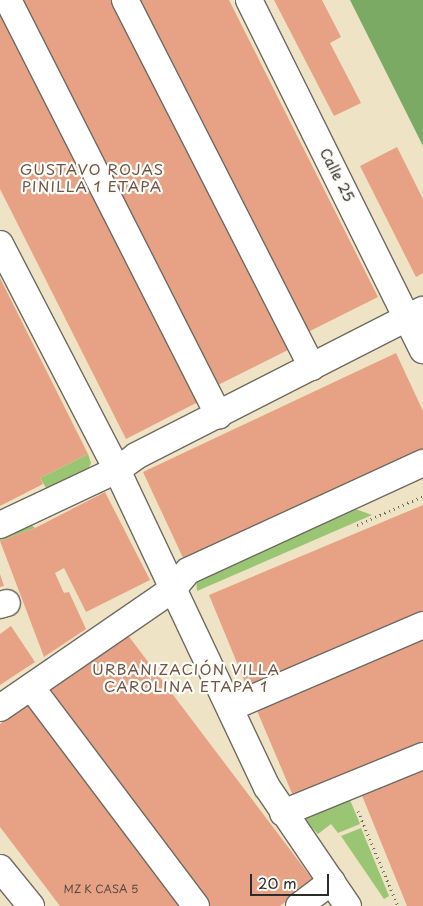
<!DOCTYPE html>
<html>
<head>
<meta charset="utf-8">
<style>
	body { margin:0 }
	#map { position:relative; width:423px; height:906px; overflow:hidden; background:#eee3c4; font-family:"Playpen Sans",sans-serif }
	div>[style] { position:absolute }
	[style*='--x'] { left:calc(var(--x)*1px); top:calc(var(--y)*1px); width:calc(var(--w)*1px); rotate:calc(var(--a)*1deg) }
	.green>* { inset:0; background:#9ac572 }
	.forest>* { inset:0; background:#7baa64 }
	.building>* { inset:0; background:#e7a286 }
	.path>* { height:3px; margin-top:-1.5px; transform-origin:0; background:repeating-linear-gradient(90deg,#6f6b61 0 1px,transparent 0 5px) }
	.roads { filter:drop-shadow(1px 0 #6f6b61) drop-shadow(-1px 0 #6f6b61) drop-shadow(0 1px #6f6b61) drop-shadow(0 -1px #6f6b61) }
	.minor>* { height:26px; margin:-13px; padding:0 13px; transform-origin:13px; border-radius:13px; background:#fff }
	span { translate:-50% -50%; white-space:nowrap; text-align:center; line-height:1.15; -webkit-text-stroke:4.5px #fdfcf7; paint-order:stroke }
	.number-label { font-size:11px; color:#5a4942 }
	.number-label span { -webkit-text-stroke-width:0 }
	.street-label { font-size:14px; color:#2b2b2b }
	.neighbourhood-label { font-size:15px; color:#6d554b; letter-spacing:1px }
	.scale { position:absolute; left:250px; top:874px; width:79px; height:22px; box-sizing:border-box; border:2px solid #2b2b2b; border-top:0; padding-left:6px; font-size:15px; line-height:18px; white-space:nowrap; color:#2b2b2b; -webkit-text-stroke:4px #fdfcf7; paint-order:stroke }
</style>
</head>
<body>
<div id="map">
	<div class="green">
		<div style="clip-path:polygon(88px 454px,91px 463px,88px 470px,48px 491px,40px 478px)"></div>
		<div style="clip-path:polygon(347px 506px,372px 515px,197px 591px,196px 575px)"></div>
		<div style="clip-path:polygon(27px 521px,35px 528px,0 541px,0 533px)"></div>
		<div style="clip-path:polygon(348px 795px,360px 824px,338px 833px,331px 824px,318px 834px,306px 821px,305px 817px)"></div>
		<div style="clip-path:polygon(361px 828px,389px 896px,384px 899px,341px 836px)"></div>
	</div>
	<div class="forest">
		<div style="clip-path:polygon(350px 0,423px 0,423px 146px)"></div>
	</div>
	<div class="building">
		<div style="clip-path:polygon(22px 0,115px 0,290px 349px,216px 386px)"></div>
		<div style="clip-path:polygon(136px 0,229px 0,378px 297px,304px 334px)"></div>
		<div style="clip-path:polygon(274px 0,322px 0,341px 37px,330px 43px,361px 103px,334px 116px)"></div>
		<div style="clip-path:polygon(0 5px,200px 401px,126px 439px,0 189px)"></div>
		<div style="clip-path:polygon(397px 147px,423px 199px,423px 273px,416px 277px,360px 166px)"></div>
		<div style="clip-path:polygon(0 278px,88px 454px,40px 478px,43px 484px,0 506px)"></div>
		<div style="clip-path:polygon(396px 353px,423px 411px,423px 451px,185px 562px,143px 472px)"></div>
		<div style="clip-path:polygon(105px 492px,150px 580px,86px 612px,64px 568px,55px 573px,64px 593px,69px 592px,86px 629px,44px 657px,0 541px,35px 528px)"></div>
		<div style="clip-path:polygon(423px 505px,423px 614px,247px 687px,209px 595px)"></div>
		<div style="clip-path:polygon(0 574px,4px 586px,0 587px)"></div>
		<div style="clip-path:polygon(11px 626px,35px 662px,0 685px,0 634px)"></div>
		<div style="clip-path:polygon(124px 630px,313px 880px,280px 906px,210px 906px,46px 689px)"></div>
		<div style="clip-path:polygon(423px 636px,423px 744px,294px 798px,255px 706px)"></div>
		<div style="clip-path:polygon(29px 702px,183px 906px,60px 906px,0 827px,0 724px)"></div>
		<div style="clip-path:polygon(423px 767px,423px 906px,407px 906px,361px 793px)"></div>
	</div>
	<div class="path">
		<div style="--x:357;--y:525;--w:72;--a:-23.7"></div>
		<div style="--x:358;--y:811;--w:103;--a:67.2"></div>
	</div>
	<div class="roads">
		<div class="minor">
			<div style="--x:8;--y:0;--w:466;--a:63.1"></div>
			<div style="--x:125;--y:0;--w:412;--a:63"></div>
			<div style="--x:249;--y:0;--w:391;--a:63.6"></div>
			<div style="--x:0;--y:244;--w:254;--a:62.6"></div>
			<div style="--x:117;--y:470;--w:351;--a:64.7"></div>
			<div style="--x:267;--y:787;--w:144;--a:55.8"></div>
			<div style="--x:0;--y:525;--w:129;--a:-25.2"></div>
			<div style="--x:117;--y:470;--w:24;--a:-36"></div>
			<div style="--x:136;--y:456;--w:322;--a:-27"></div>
			<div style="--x:0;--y:605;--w:7;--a:-16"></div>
			<div style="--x:31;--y:687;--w:274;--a:53"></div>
			<div style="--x:232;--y:707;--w:208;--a:-23.2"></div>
			<div style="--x:0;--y:708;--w:210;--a:-34.5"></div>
			<div style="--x:173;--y:589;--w:23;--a:-50"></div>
			<div style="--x:188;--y:571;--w:259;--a:-24.7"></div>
			<div style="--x:283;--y:813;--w:151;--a:-22.2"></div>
			<div style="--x:0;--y:868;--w:49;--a:50.8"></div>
			<div style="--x:299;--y:906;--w:41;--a:-37.1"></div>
		</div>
	</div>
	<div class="number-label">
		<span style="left:101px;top:889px">MZ K CASA 5</span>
	</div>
	<div class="street-label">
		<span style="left:337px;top:175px;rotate:63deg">Calle 25</span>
	</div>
	<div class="neighbourhood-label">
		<span style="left:92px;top:177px">GUSTAVO ROJAS<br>PINILLA 1 ETAPA</span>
		<span style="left:186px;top:677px">URBANIZACIÓN VILLA<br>CAROLINA ETAPA 1</span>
	</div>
	<div class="scale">20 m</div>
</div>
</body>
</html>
